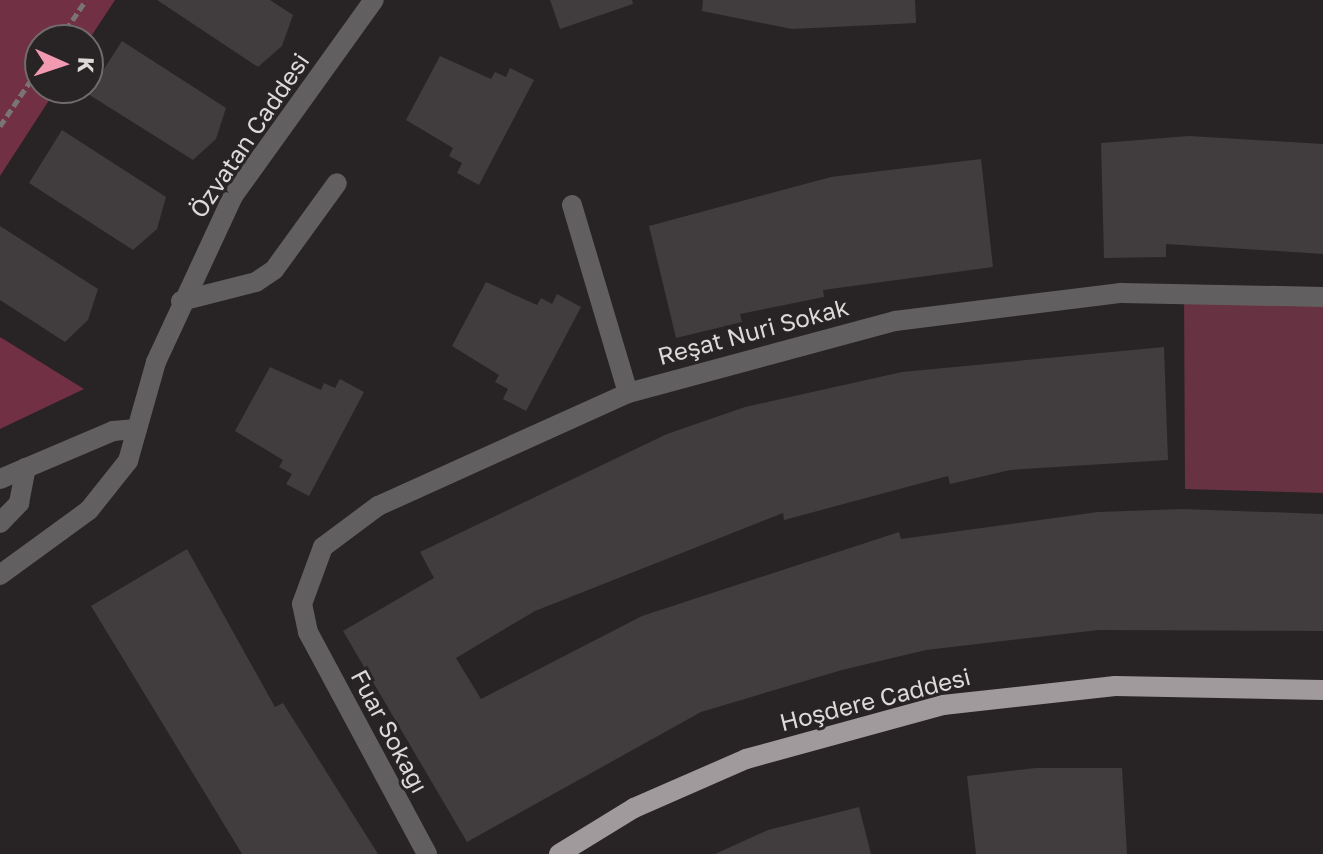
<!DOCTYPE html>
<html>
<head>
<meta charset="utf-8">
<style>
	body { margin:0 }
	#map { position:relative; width:1323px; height:854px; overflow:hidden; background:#282324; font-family:"Golos Text",sans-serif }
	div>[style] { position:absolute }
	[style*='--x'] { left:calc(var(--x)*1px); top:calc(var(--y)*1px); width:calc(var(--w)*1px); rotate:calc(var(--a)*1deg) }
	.green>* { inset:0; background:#673242 }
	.forest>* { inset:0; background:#723045 }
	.building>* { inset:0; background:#413c3d }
	.path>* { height:5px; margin-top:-2.5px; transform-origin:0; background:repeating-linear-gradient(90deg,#797576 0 8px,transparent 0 12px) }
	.minor>* { height:20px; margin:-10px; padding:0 10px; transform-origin:10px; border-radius:10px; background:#625f60 }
	.major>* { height:20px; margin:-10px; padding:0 10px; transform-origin:10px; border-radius:10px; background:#a09a9c }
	span { translate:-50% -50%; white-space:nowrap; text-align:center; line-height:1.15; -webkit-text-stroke:6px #282324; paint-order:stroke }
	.street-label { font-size:24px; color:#dcd9d9 }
	.north { position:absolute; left:24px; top:24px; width:80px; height:80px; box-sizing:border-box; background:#282324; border:2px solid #706c6c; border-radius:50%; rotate:93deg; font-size:22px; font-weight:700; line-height:32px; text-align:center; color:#dcd9d9 }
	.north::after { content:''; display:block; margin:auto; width:28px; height:36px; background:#f19ab2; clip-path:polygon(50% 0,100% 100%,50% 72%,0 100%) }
</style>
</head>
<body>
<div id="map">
	<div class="green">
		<div style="clip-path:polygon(1184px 292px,1323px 297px,1323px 493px,1185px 489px)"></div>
	</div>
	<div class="forest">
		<div style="clip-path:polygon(0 0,115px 0,88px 41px,40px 40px,40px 88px,57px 88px,0 176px)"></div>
		<div style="clip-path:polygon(0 337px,84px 389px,0 429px)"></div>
	</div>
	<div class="building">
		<div style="clip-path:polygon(157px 0,270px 0,293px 15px,282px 46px,258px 67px)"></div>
		<div style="clip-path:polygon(550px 0,632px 0,633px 4px,560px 29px)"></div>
		<div style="clip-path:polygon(703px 0,915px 0,916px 23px,792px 29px,702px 11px)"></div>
		<div style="clip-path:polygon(122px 41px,226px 108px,216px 139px,193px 160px,88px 94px)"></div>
		<div style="clip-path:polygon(440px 56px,491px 79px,495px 72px,506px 77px,510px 68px,534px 80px,479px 185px,457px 173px,462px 163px,449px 156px,453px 148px,406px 120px)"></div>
		<div style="clip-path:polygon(62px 130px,166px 197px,157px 229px,133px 250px,29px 183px)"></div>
		<div style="clip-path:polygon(1189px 136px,1323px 144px,1323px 254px,1166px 244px,1166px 257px,1104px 258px,1101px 143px)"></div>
		<div style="clip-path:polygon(981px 159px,993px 267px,823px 290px,824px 297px,740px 314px,742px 322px,676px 338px,649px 226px,831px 177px)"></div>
		<div style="clip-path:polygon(0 226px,98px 289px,88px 320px,65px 342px,0 300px)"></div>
		<div style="clip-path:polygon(486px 282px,537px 305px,541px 298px,552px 304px,557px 294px,581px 307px,526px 411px,503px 399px,508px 389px,495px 382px,499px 375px,452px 346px)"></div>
		<div style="clip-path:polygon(1164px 347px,1168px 460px,1010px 470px,950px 484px,948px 476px,784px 520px,783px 513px,535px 611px,456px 658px,481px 699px,642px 616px,899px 532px,901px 539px,1098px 512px,1182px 509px,1323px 514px,1323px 631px,1099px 630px,926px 650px,842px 670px,701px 712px,467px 842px,343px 631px,434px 578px,420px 552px,667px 434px,745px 407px,902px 372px)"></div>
		<div style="clip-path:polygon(270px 367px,321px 390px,324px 383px,335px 388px,340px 379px,364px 392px,309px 496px,286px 484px,292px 474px,279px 467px,283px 460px,235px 431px)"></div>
		<div style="clip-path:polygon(187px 549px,275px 707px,283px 703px,378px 854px,242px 854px,91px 606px)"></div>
		<div style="clip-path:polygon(1036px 768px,1122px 768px,1127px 854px,976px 854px,967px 776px)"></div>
		<div style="clip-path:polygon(859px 807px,871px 854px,715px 854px,768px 830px)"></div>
	</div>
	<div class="path">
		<div style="--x:59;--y:40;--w:48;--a:-56"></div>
		<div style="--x:0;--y:126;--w:71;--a:-55.9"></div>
	</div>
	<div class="minor">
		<div style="--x:572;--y:205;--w:196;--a:73.4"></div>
		<div style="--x:181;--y:301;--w:77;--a:-14.2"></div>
		<div style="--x:256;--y:282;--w:22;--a:-34"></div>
		<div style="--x:274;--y:270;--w:107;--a:-54.1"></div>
		<div style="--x:0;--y:479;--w:123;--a:-23"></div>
		<div style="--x:113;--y:431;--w:24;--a:-5"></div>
		<div style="--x:0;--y:523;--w:28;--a:-46"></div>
		<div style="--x:19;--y:503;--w:36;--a:-79"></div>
		<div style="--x:0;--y:575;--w:110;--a:-36.1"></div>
		<div style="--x:89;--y:510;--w:63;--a:-51.5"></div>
		<div style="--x:128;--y:461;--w:103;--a:-74.2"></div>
		<div style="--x:156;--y:362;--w:183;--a:-65.1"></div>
		<div style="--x:233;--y:196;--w:241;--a:-54.3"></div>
		<div style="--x:427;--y:854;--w:252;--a:-118.2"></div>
		<div style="--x:308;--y:632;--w:29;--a:-102"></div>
		<div style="--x:302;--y:604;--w:61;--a:-69.8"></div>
		<div style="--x:323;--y:547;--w:69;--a:-36.7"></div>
		<div style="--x:378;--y:506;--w:274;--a:-24.3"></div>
		<div style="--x:628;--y:393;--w:277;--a:-15.1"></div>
		<div style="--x:895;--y:321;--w:228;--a:-7.1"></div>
		<div style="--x:1121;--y:293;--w:202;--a:1.1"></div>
	</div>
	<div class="major">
		<div style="--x:559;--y:854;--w:88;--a:-31.5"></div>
		<div style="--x:634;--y:808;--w:122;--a:-23.6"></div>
		<div style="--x:746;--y:759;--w:204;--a:-15.3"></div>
		<div style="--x:943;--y:705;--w:173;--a:-6.3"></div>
		<div style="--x:1115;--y:686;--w:208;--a:1.1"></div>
	</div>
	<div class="street-label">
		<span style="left:249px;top:135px;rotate:-56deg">Özvatan Caddesi</span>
		<span style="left:753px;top:331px;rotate:-15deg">Reşat Nuri Sokak</span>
		<span style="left:875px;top:699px;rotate:-14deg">Hoşdere Caddesi</span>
		<span style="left:390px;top:731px;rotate:62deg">Fuar Sokağı</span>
	</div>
	<div class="north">K</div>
</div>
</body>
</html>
